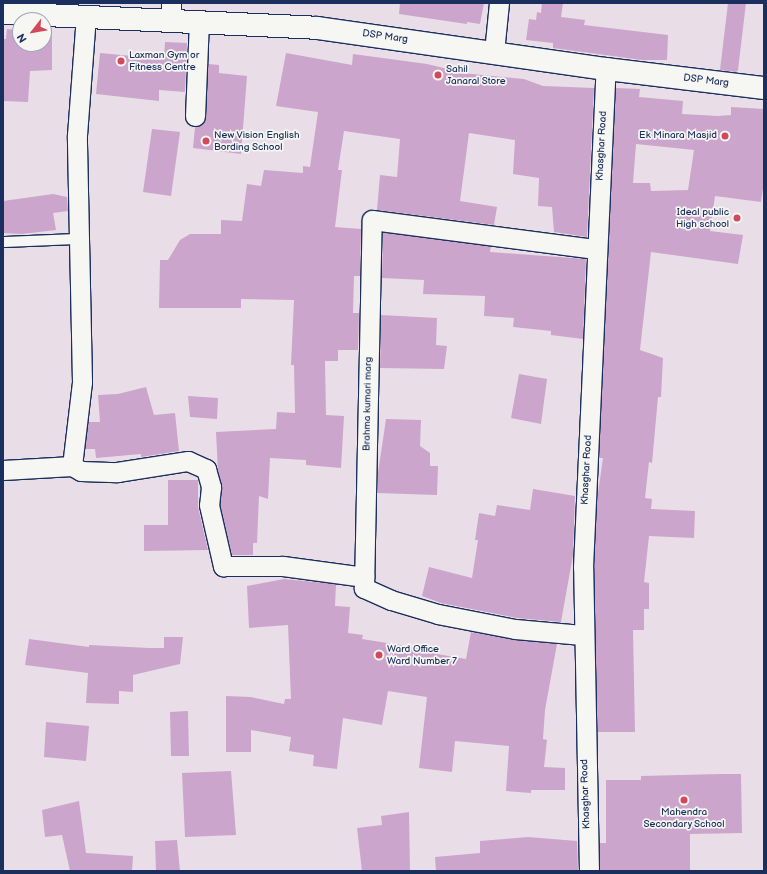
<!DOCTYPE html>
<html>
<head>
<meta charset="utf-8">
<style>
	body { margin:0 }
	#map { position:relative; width:767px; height:874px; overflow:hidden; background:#e9dee7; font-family:"Balsamiq Sans",sans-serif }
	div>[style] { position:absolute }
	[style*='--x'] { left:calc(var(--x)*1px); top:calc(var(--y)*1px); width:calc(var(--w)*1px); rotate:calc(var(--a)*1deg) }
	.building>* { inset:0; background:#cca5cc }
	.roads { filter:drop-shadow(1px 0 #1b2f5e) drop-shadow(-1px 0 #1b2f5e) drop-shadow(0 1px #1b2f5e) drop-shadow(0 -1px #1b2f5e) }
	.service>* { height:10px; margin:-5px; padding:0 5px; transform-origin:5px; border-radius:5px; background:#f6f6f2 }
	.minor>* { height:19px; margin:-9.5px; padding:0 9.5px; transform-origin:9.5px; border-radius:9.5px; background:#f6f6f2 }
	.tertiary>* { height:22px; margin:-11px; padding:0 11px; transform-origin:11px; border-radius:11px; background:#f6f6f2 }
	.dots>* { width:11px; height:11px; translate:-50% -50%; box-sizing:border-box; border:2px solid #f6f6f2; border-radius:50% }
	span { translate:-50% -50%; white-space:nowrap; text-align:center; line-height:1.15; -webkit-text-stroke:3.5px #f6f6f2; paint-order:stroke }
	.street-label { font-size:10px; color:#1b2f5e }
	.poi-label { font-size:10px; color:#1b2f5e }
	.left { translate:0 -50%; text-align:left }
	.right { translate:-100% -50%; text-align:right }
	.frame { position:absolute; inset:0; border:4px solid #1b2f5e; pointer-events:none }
	.north { position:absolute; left:12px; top:12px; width:40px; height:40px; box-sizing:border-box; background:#f6f6f2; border:1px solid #9ea6b7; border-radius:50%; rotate:239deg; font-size:11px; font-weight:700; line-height:16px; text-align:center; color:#1b2f5e }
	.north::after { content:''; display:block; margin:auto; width:14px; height:18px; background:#d1495b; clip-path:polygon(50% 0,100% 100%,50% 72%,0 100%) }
</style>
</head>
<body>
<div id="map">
	<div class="building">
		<div style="clip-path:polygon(400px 3px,484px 3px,480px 24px,467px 22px,467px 24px,399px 14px)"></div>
		<div style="clip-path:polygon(542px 3px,563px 3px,561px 17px,585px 20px,584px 25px,668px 35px,667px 60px,642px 60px,553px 48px,553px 43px,526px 40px,529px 19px,536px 20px,537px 12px,541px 13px)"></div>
		<div style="clip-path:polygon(728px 3px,746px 3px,738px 70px,736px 72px,720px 70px)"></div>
		<div style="clip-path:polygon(20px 26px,20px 44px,44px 44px,44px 27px,52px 28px,52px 70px,30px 71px,28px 102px,3px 101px,3px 39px,6px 39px,7px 29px,20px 30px)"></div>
		<div style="clip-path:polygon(165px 42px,187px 43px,185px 92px,159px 90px,159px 101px,96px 94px,100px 53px,164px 59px)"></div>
		<div style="clip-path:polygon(286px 53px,352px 65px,353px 54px,427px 64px,452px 70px,452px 72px,524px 79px,543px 86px,594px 88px,587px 237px,554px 232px,552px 207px,538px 206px,539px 178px,513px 174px,515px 140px,469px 133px,460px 201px,497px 207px,494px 225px,377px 210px,380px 175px,397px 177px,400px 139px,344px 131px,338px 170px,342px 170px,335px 227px,361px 229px,360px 276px,354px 276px,353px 313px,359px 313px,358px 350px,338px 350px,338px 361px,325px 361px,326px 415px,344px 416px,341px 468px,306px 465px,306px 460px,270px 458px,268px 499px,259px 496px,257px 543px,253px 543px,253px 555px,232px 555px,220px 504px,222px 488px,218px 471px,216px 432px,276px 429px,277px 412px,295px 413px,294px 365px,291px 365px,294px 300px,241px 299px,241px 308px,159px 308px,160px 260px,168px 260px,180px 240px,190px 234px,221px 234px,221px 220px,242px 221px,247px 184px,261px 186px,264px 170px,303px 173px,303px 166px,310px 167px,318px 112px,276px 106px)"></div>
		<div style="clip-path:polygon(208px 64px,219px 65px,219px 73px,247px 76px,241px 154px,193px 148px,195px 127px,204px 122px,206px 117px)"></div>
		<div style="clip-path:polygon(evenodd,616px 88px,640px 89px,639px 97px,683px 101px,682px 114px,718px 116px,731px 115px,731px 107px,764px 109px,764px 181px,761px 202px,715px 196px,710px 231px,743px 235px,738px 264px,651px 252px,640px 350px,663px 358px,661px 397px,658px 397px,652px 463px,649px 462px,645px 498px,652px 499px,651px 509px,695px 511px,694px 538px,649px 536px,644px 582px,649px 583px,649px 609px,644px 609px,644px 630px,633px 630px,635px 732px,597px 732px,594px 567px,597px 500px,603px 458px,599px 458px,616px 88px,636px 144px,694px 150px,688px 190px,651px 191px,650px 183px,633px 183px,636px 144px)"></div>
		<div style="clip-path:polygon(152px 129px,180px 132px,171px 196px,143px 192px)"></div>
		<div style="clip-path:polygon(53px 194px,67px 197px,68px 211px,53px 213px,56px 230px,22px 234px,3px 233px,3px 201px)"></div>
		<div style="clip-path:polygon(383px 232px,491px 246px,490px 252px,586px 259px,583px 339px,551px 335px,551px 331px,513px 327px,514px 318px,484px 316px,485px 296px,423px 294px,424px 280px,382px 278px)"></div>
		<div style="clip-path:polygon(381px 315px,437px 318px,436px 345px,447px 346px,444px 369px,380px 368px)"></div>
		<div style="clip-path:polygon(519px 374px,547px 379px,541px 424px,511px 418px)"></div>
		<div style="clip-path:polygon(146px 387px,154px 415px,175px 413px,179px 451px,141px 457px,141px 454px,96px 458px,95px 449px,85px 449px,88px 422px,100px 422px,98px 395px,118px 394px)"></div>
		<div style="clip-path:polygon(188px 396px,218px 398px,217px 419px,190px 417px)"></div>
		<div style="clip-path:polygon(386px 419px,421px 420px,420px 446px,430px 453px,430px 466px,438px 466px,437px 495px,377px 493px,378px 473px)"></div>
		<div style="clip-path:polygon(168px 480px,198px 480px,198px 507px,208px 550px,144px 551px,144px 525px,168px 525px)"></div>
		<div style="clip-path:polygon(533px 489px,575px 496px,573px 555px,561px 622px,517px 618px,441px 603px,422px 596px,429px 567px,472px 578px,478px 540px,475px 540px,479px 513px,495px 516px,497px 505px,530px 510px)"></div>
		<div style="clip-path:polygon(284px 579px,336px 584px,335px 606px,350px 607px,348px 633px,363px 635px,362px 639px,431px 650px,431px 653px,466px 659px,471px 632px,514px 640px,557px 644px,545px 710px,543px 739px,547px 740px,544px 767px,565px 768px,565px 790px,531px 790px,531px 793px,506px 791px,509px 746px,455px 741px,452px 772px,419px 768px,427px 697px,388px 691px,382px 725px,343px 718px,337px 769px,313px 766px,314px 755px,289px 751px,291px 737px,251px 730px,251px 752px,226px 752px,226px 696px,251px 697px,284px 704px,285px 699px,291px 699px,288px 625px,249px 628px,247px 586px)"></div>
		<div style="clip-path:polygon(164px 637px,183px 637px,180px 664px,133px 675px,133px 692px,119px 691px,119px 704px,86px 703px,88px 673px,25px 665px,29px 639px,89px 647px,89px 645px,149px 648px,164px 648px)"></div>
		<div style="clip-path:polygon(188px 711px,189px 756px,171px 756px,170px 712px)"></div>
		<div style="clip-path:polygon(46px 722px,89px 726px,86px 761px,44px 757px)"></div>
		<div style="clip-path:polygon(231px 771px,236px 835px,185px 837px,182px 773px)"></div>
		<div style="clip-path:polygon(721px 774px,741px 774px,742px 833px,690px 834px,690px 871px,600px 871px,599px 843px,606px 843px,606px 780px,641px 780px,641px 776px)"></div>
		<div style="clip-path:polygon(79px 801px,86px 853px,133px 856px,132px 871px,70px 871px,62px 835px,45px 837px,42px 810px)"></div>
		<div style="clip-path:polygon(409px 812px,410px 871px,362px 871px,357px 828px,382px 825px,381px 816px)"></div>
		<div style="clip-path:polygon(528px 837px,577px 841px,578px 871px,436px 871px,435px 857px,480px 853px,480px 841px)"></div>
		<div style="clip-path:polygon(177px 840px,180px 871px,156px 871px,155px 841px)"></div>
	</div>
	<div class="roads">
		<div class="service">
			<div style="--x:3;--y:242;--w:74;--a:-2.3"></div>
		</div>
		<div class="minor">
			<div style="--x:171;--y:3;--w:18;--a:90"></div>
			<div style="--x:494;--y:52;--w:49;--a:-84.2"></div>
			<div style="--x:195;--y:116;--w:94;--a:-87.6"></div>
			<div style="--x:72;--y:466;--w:10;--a:29"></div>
			<div style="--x:81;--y:471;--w:36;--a:2"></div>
			<div style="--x:117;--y:472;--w:72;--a:-8.8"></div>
			<div style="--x:188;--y:461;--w:20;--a:24"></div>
			<div style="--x:206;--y:469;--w:19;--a:74"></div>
			<div style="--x:211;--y:487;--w:18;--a:96"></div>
			<div style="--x:209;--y:505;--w:63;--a:77.1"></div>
			<div style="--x:223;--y:566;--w:60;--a:0"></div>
			<div style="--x:283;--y:566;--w:82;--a:7.7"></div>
			<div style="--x:3;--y:470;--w:69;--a:-3.3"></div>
			<div style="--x:72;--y:466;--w:85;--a:-83.2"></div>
			<div style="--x:82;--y:382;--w:247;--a:-91.2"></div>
			<div style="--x:77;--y:135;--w:119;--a:-85.7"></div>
			<div style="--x:582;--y:635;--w:67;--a:-174.9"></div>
			<div style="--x:515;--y:629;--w:78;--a:-169"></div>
			<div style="--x:438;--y:614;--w:49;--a:-163.4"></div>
			<div style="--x:391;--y:600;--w:30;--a:-156"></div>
			<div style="--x:364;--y:588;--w:368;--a:-88.8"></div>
			<div style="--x:372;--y:220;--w:226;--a:7.4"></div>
			<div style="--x:589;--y:871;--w:304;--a:-91.1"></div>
			<div style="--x:583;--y:567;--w:499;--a:-87.4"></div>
		</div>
		<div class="tertiary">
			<div style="--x:3;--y:13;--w:314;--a:2.7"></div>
			<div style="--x:317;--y:28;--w:292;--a:8.1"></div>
			<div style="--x:606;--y:69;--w:159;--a:6.9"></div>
		</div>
	</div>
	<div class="dots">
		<div style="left:121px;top:61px;background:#d1495b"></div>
		<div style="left:438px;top:75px;background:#d1495b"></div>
		<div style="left:725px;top:136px;background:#d1495b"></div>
		<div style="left:206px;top:141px;background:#d1495b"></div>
		<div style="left:737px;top:218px;background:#d1495b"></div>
		<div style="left:379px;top:655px;background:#d1495b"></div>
		<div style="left:684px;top:800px;background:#d1495b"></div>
	</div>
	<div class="street-label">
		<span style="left:385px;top:37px;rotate:8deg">DSP Marg</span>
		<span style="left:706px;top:81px;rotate:7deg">DSP Marg</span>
		<span style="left:602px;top:146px;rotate:-87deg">Khasghar Road</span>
		<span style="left:368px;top:404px;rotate:-89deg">Brahma kumari marg</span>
		<span style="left:587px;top:470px;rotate:-87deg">Khasghar Road</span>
		<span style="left:586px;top:794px;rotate:-92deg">Khasghar Road</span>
	</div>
	<div class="poi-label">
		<span class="left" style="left:129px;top:61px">Laxman Gym or<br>Fitness Centre</span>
		<span class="left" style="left:446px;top:75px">Sahil<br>Janaral Store</span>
		<span class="left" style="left:214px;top:141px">New Vision English<br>Bording School</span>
		<span class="right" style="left:717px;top:136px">Ek Minara Masjid</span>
		<span class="right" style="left:729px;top:218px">Ideal public<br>High school</span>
		<span class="left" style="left:387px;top:655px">Ward Office<br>Ward Number 7</span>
		<span style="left:684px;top:818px">Mahendra<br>Secondary School</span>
	</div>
	<div class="frame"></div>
	<div class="north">N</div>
</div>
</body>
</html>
